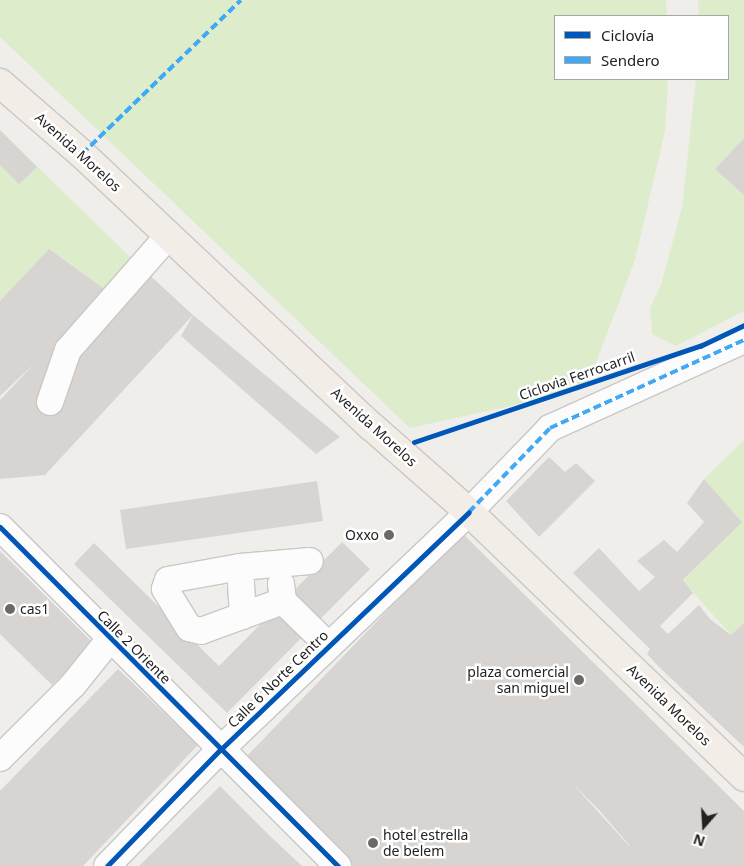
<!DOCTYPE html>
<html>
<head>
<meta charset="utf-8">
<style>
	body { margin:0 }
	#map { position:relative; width:744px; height:866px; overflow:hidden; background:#f0eeeb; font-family:"Noto Sans",sans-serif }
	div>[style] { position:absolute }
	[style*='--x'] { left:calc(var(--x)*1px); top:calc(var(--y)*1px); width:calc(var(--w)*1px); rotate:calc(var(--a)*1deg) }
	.grass>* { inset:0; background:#ddeccb }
	.building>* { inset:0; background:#d7d4d2 }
	.roads { filter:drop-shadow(1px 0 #c9c8c7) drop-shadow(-1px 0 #c9c8c7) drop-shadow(0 1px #c9c8c7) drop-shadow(0 -1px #c9c8c7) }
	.minor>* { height:26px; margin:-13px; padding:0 13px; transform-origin:13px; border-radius:13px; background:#fdfcfc }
	.major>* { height:28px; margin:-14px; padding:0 14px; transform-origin:14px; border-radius:14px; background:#f3ede7 }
	.quiet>* { height:4px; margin-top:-2px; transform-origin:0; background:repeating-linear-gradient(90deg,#3fa9f5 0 8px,transparent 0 12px) }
	.cycleway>* { height:5px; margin:-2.5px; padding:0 2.5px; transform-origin:2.5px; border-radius:2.5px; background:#0057b8 }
	.dots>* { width:14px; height:14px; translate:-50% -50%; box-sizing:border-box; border:2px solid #fff; border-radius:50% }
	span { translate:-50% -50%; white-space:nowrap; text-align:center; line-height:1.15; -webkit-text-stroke:5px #fff; paint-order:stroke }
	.street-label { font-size:14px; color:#222 }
	.poi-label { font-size:14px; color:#222 }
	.right { translate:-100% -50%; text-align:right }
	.left { translate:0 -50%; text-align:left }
	.legend { position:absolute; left:554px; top:15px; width:175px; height:65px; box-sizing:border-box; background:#fff; border:1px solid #a7a7a7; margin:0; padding:6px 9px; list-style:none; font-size:15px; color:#222 }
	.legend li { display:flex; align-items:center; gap:10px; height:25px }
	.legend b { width:25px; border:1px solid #a7a7a7 }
	.north { position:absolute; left:679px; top:801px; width:50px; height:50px; -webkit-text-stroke:4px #fff; paint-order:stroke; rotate:199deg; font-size:14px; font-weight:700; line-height:20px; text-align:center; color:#222 }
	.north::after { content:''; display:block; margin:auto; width:18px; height:22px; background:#222; clip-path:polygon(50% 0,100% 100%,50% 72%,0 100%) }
</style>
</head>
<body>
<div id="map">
	<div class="grass">
		<div style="clip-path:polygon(0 0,666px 0,667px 16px,555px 16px,555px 79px,668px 79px,665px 131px,635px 260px,589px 381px,551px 397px,410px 428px,0 37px)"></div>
		<div style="clip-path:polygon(698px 0,744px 0,744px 138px,715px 169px,744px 195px,744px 311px,676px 346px,652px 334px,650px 308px,661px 285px,682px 207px,696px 79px,728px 79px,728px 16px,699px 16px)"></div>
		<div style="clip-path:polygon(0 130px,131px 258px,103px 288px,49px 249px,0 301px)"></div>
		<div style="clip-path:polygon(744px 440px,744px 623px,731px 635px,683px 581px,741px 522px,704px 479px)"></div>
	</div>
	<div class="building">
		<div style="clip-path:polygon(0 130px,37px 167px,19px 184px,0 165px)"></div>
		<div style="clip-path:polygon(744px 138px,744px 195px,715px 169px)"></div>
		<div style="clip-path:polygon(49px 249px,103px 288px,131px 258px,193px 315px,45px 475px,0 479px,0 400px,35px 363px,0 396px,0 301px)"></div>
		<div style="clip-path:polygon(193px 315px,340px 437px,316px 454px,181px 336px)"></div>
		<div style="clip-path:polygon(549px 457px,565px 472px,576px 463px,595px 481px,539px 537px,506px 501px)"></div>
		<div style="clip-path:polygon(704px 479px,742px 522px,683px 580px,693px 593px,660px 626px,668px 634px,699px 605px,710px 619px,731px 635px,744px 623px,744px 747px,659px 667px,647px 654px,650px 649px,573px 573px,599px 548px,639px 591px,655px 577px,637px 561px,664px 540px,677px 552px,704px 522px,687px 503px)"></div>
		<div style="clip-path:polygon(317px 481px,323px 521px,126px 549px,120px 510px)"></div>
		<div style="clip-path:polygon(evenodd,462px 533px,744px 811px,744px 866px,350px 866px,244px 759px,462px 533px,573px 784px,600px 811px,629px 845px,629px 846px,573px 784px)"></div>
		<div style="clip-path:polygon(342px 542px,370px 569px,227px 713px,74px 564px,94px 543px,219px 666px)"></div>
		<div style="clip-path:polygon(0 551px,94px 644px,52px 685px,0 634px)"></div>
		<div style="clip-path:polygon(118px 669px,198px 745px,83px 866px,0 866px,0 791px)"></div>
		<div style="clip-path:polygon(220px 786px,271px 837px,302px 866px,139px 866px)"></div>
	</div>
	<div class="roads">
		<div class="minor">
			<div style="--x:50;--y:402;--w:55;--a:-70.9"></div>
			<div style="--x:68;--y:350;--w:152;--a:-48.7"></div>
			<div style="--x:0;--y:527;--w:479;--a:45.1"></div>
			<div style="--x:240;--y:567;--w:49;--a:86.5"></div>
			<div style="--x:281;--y:584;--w:17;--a:83"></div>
			<div style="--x:283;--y:601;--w:64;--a:44.4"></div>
			<div style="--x:283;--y:601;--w:87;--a:159.9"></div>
			<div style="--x:201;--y:631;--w:12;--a:-166"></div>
			<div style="--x:189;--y:628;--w:46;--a:-121.6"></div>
			<div style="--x:165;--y:589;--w:9;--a:-72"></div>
			<div style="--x:168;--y:580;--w:73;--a:-10.2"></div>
			<div style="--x:240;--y:567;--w:70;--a:-4.9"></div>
			<div style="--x:0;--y:758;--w:103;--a:-45"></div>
			<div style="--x:73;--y:685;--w:59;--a:-51.2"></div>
			<div style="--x:107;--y:866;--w:162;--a:-45.8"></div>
			<div style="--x:220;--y:750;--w:344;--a:-43.7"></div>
			<div style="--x:469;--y:512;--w:117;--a:-46"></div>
			<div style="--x:550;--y:428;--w:213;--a:-24.4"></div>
		</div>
		<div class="major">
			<div style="--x:0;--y:83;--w:108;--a:40.9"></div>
			<div style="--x:82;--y:154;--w:397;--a:43.3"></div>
			<div style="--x:371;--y:426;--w:130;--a:41.3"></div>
			<div style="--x:469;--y:512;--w:382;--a:43.9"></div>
		</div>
	</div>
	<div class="quiet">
		<div style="--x:82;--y:154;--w:221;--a:-44.1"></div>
		<div style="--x:469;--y:512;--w:117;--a:-46"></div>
		<div style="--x:550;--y:428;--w:213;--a:-24.4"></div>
	</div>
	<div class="cycleway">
		<div style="--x:414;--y:442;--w:302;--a:-18.6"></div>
		<div style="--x:700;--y:346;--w:49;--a:-25.5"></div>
		<div style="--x:0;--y:527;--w:479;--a:45.1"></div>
		<div style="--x:107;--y:866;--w:162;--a:-45.8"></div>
		<div style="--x:220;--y:750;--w:344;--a:-43.7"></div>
	</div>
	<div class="dots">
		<div style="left:389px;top:535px;background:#6a6968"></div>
		<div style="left:10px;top:609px;background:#6a6968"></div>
		<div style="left:579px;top:680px;background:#6a6968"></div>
		<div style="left:373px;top:843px;background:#6a6968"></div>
	</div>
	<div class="street-label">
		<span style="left:78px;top:152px;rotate:42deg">Avenida Morelos</span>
		<span style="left:577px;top:376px;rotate:-19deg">Ciclovia Ferrocarril</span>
		<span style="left:374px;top:427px;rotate:42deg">Avenida Morelos</span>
		<span style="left:134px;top:647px;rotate:45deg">Calle 2 Oriente</span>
		<span style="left:278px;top:679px;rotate:-44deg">Calle 6 Norte Centro</span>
		<span style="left:669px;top:705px;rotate:44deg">Avenida Morelos</span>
	</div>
	<div class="poi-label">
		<span class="right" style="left:379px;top:535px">Oxxo</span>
		<span class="left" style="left:20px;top:609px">cas1</span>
		<span class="right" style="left:569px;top:680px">plaza comercial<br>san miguel</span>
		<span class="left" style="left:383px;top:843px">hotel estrella<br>de belem</span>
	</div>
	<ul class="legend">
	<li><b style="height:6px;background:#0057b8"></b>Ciclovía</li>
	<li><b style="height:6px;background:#3fa9f5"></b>Sendero</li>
	</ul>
	<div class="north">N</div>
</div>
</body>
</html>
